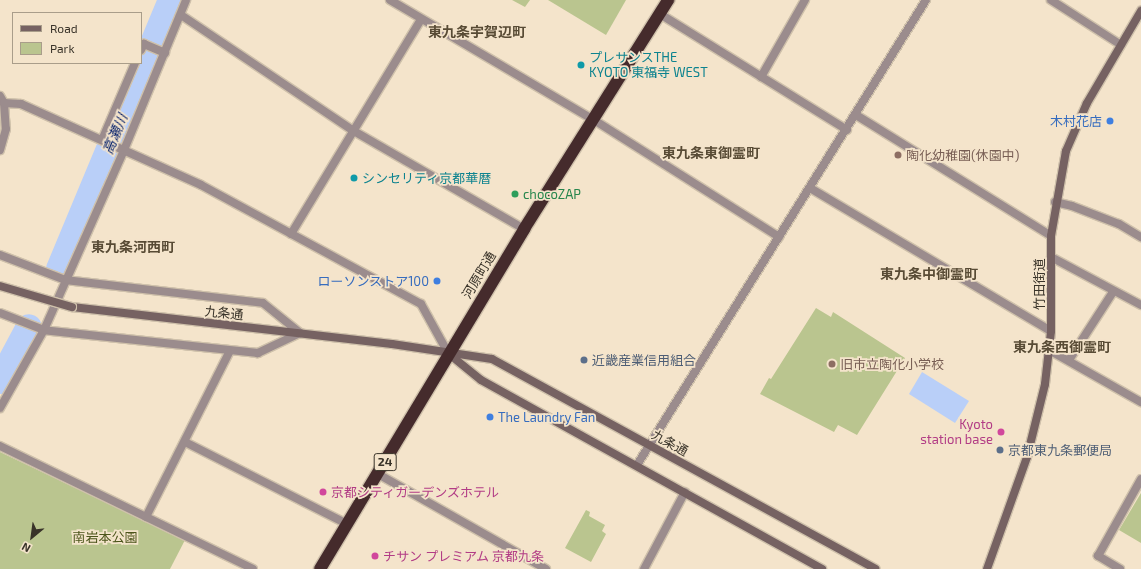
<!DOCTYPE html>
<html>
<head>
<meta charset="utf-8">
<style>
	body { margin:0 }
	#map { position:relative; width:1141px; height:569px; overflow:hidden; background:#f4e4cb; font-family:"Exo 2","Noto Sans JP",sans-serif }
	div>[style] { position:absolute }
	[style*='--x'] { left:calc(var(--x)*1px); top:calc(var(--y)*1px); width:calc(var(--w)*1px); rotate:calc(var(--a)*1deg) }
	.green>* { inset:0; background:#bac58f }
	.water>* { inset:0; background:#b9cff8 }
	.river>* { height:26px; margin:-13px; padding:0 13px; transform-origin:13px; border-radius:13px; background:#b9cff8 }
	.roads { filter:drop-shadow(1px 0 #cfc1ab) drop-shadow(-1px 0 #cfc1ab) drop-shadow(0 1px #cfc1ab) drop-shadow(0 -1px #cfc1ab) }
	.street>* { height:8px; margin:-4px; padding:0 4px; transform-origin:4px; border-radius:4px; background:#9b8c8d }
	.secondary>* { height:8px; margin:-4px; padding:0 4px; transform-origin:4px; border-radius:4px; background:#766262 }
	.highway>* { height:12px; margin:-6px; padding:0 6px; transform-origin:6px; border-radius:6px; background:#452b2c }
	.bridges { filter:drop-shadow(1px 0 #cfc1ab) drop-shadow(-1px 0 #cfc1ab) drop-shadow(0 1px #cfc1ab) drop-shadow(0 -1px #cfc1ab) }
	.secondary-bridge>* { height:8px; margin:-4px; padding:0 4px; transform-origin:4px; border-radius:4px; background:#766262 }
	.dots>* { width:11px; height:11px; translate:-50% -50%; box-sizing:border-box; border:2px solid #f4e4cb; border-radius:50% }
	span { translate:-50% -50%; white-space:nowrap; text-align:center; line-height:1.15; -webkit-text-stroke:3.5px #f4e4cb; paint-order:stroke }
	.shield-label span { padding:1px 3px; background:#f4e4cb; border:1px solid; border-radius:3px; -webkit-text-stroke-width:0 }
	.shield-label { font-size:12px; color:#393329; font-weight:700 }
	.culture-label { font-size:13px; color:#0d838f }
	.left { translate:0 -50%; text-align:left }
	.shop-label { font-size:13px; color:#366cbe }
	.right { translate:-100% -50%; text-align:right }
	.education-label { font-size:13px; color:#785e54 }
	.leisure-label { font-size:13px; color:#27864d }
	.street-label { font-size:13px; color:#393329 }
	.service-label { font-size:13px; color:#4e5e75 }
	.hotel-label { font-size:13px; color:#b23c85 }
	.park-label { font-size:13px; color:#4c551b }
	.neighbourhood-label { font-size:14px; color:#584b35; font-weight:700 }
	.water-label { font-size:14px; color:#031f6b; font-style:italic }
	.legend { position:absolute; left:12px; top:12px; width:130px; height:52px; box-sizing:border-box; background:#f4e4cb; border:1px solid #a99d8a; margin:0; padding:5px 7px; list-style:none; font-size:12px; color:#393329 }
	.legend li { display:flex; align-items:center; gap:8px; height:20px }
	.legend b { width:20px; border:1px solid #a99d8a }
	.north { position:absolute; left:12px; top:517px; width:40px; height:40px; -webkit-text-stroke:3px #f4e4cb; paint-order:stroke; rotate:209deg; font-size:11px; font-weight:700; line-height:16px; text-align:center; color:#393329 }
	.north::after { content:''; display:block; margin:auto; width:14px; height:18px; background:#393329; clip-path:polygon(50% 0,100% 100%,50% 72%,0 100%) }
</style>
</head>
<body>
<div id="map">
	<div class="green">
		<div style="clip-path:polygon(512px 0,530px 0,525px 7px)"></div>
		<div style="clip-path:polygon(548px 0,626px 0,606px 35px)"></div>
		<div style="clip-path:polygon(816px 308px,831px 317px,833px 312px,905px 358px,857px 435px,838px 425px,834px 432px,760px 394px,769px 378px,771px 379px)"></div>
		<div style="clip-path:polygon(0 452px,185px 540px,170px 569px,0 569px)"></div>
		<div style="clip-path:polygon(1141px 493px,1141px 543px,1119px 530px)"></div>
		<div style="clip-path:polygon(586px 510px,590px 512px,589px 516px,605px 525px,602px 531px,606px 534px,591px 562px,565px 548px)"></div>
	</div>
	<div class="water">
		<div style="clip-path:polygon(922px 372px,969px 401px,955px 423px,909px 394px)"></div>
	</div>
	<div class="river">
		<div style="--x:59;--y:269;--w:291;--a:-67.4"></div>
		<div style="--x:0;--y:381;--w:61;--a:-61.8"></div>
	</div>
	<div class="roads">
		<div class="street">
			<div style="--x:390;--y:0;--w:237;--a:30.5"></div>
			<div style="--x:594;--y:120;--w:219;--a:32.3"></div>
			<div style="--x:1051;--y:0;--w:83;--a:32.7"></div>
			<div style="--x:660;--y:14;--w:220;--a:31.8"></div>
			<div style="--x:181;--y:15;--w:206;--a:33.9"></div>
			<div style="--x:352;--y:130;--w:198;--a:29.9"></div>
			<div style="--x:141;--y:50;--w:7;--a:-63"></div>
			<div style="--x:144;--y:44;--w:23;--a:23"></div>
			<div style="--x:761;--y:77;--w:89;--a:-60.3"></div>
			<div style="--x:0;--y:96;--w:8;--a:60"></div>
			<div style="--x:4;--y:103;--w:26;--a:86"></div>
			<div style="--x:6;--y:129;--w:22;--a:106"></div>
			<div style="--x:4;--y:103;--w:17;--a:3"></div>
			<div style="--x:21;--y:104;--w:197;--a:24.2"></div>
			<div style="--x:201;--y:185;--w:250;--a:28.4"></div>
			<div style="--x:421;--y:304;--w:56;--a:61.1"></div>
			<div style="--x:856;--y:115;--w:229;--a:31.8"></div>
			<div style="--x:102;--y:140;--w:84;--a:-66.8"></div>
			<div style="--x:810;--y:188;--w:280;--a:30.7"></div>
			<div style="--x:1055;--y:202;--w:17;--a:13"></div>
			<div style="--x:1072;--y:206;--w:50;--a:21"></div>
			<div style="--x:1119;--y:224;--w:26;--a:31"></div>
			<div style="--x:291;--y:234;--w:251;--a:-58.8"></div>
			<div style="--x:0;--y:255;--w:70;--a:21"></div>
			<div style="--x:65;--y:280;--w:199;--a:6.6"></div>
			<div style="--x:263;--y:303;--w:48;--a:39"></div>
			<div style="--x:300;--y:333;--w:47;--a:154.5"></div>
			<div style="--x:258;--y:353;--w:215;--a:-173.9"></div>
			<div style="--x:44;--y:330;--w:47;--a:-158.9"></div>
			<div style="--x:1051;--y:257;--w:102;--a:28.1"></div>
			<div style="--x:1049;--y:350;--w:106;--a:29.5"></div>
			<div style="--x:1069;--y:360;--w:81;--a:-57.1"></div>
			<div style="--x:0;--y:408;--w:90;--a:-60.6"></div>
			<div style="--x:44;--y:330;--w:197;--a:-66"></div>
			<div style="--x:124;--y:150;--w:162;--a:-67.5"></div>
			<div style="--x:185;--y:442;--w:182;--a:26.8"></div>
			<div style="--x:0;--y:446;--w:281;--a:25.9"></div>
			<div style="--x:637;--y:465;--w:547;--a:-58.14"></div>
			<div style="--x:378;--y:474;--w:193;--a:29.5"></div>
			<div style="--x:146;--y:517;--w:186;--a:-63.2"></div>
			<div style="--x:644;--y:569;--w:87;--a:-62"></div>
			<div style="--x:1120;--y:569;--w:26;--a:-149"></div>
			<div style="--x:1098;--y:556;--w:88;--a:-60.8"></div>
		</div>
		<div class="secondary">
			<div style="--x:72;--y:307;--w:322;--a:6.6"></div>
			<div style="--x:392;--y:344;--w:101;--a:8.5"></div>
			<div style="--x:492;--y:359;--w:437;--a:28.7"></div>
			<div style="--x:449;--y:354;--w:41;--a:39.1"></div>
			<div style="--x:481;--y:380;--w:390;--a:29"></div>
			<div style="--x:987;--y:569;--w:119;--a:-70.3"></div>
			<div style="--x:1027;--y:457;--w:75;--a:-76.1"></div>
			<div style="--x:1045;--y:384;--w:53;--a:-83.5"></div>
			<div style="--x:1051;--y:331;--w:95;--a:-90"></div>
			<div style="--x:1051;--y:236;--w:86;--a:-80"></div>
			<div style="--x:1066;--y:151;--w:52;--a:-66.4"></div>
			<div style="--x:1087;--y:103;--w:107;--a:-59.6"></div>
		</div>
		<div class="highway">
			<div style="--x:320;--y:569;--w:397;--a:-59"></div>
			<div style="--x:524;--y:229;--w:271;--a:-57.8"></div>
		</div>
	</div>
	<div class="bridges">
		<div class="secondary-bridge">
			<div style="--x:0;--y:286;--w:75;--a:16.3"></div>
		</div>
	</div>
	<div class="dots">
		<div style="left:581px;top:65px;background:#0f9aa8"></div>
		<div style="left:1110px;top:121px;background:#3f7fe0"></div>
		<div style="left:898px;top:155px;background:#8d6e63"></div>
		<div style="left:354px;top:178px;background:#0f9aa8"></div>
		<div style="left:515px;top:194px;background:#2e9e5b"></div>
		<div style="left:437px;top:281px;background:#3f7fe0"></div>
		<div style="left:584px;top:360px;background:#5c6f8a"></div>
		<div style="left:832px;top:364px;background:#8d6e63"></div>
		<div style="left:490px;top:417px;background:#3f7fe0"></div>
		<div style="left:1001px;top:432px;background:#d1479c"></div>
		<div style="left:1000px;top:450px;background:#5c6f8a"></div>
		<div style="left:323px;top:492px;background:#d1479c"></div>
		<div style="left:375px;top:556px;background:#d1479c"></div>
	</div>
	<div class="shield-label">
		<span style="left:385px;top:462px">24</span>
	</div>
	<div class="culture-label">
		<span class="left" style="left:589px;top:65px">プレサンスTHE<br>KYOTO 東福寺 WEST</span>
		<span class="left" style="left:362px;top:178px">シンセリティ京都華暦</span>
	</div>
	<div class="shop-label">
		<span class="right" style="left:1102px;top:121px">木村花店</span>
		<span class="right" style="left:429px;top:281px">ローソンストア100</span>
		<span class="left" style="left:498px;top:417px">The Laundry Fan</span>
	</div>
	<div class="education-label">
		<span class="left" style="left:906px;top:155px">陶化幼稚園(休園中)</span>
		<span class="left" style="left:840px;top:364px">旧市立陶化小学校</span>
	</div>
	<div class="leisure-label">
		<span class="left" style="left:523px;top:194px">chocoZAP</span>
	</div>
	<div class="street-label">
		<span style="left:479px;top:275px;rotate:-59deg">河原町通</span>
		<span style="left:1039px;top:284px;rotate:-90deg">竹田街道</span>
		<span style="left:224px;top:313px;rotate:6deg">九条通</span>
		<span style="left:670px;top:443px;rotate:29deg">九条通</span>
	</div>
	<div class="service-label">
		<span class="left" style="left:592px;top:360px">近畿産業信用組合</span>
		<span class="left" style="left:1008px;top:450px">京都東九条郵便局</span>
	</div>
	<div class="hotel-label">
		<span class="right" style="left:993px;top:432px">Kyoto<br>station base</span>
		<span class="left" style="left:331px;top:492px">京都シティガーデンズホテル</span>
		<span class="left" style="left:383px;top:556px">チサン プレミアム 京都九条</span>
	</div>
	<div class="park-label">
		<span style="left:105px;top:537px">南岩本公園</span>
	</div>
	<div class="neighbourhood-label">
		<span style="left:477px;top:32px">東九条宇賀辺町</span>
		<span style="left:711px;top:153px">東九条東御霊町</span>
		<span style="left:133px;top:247px">東九条河西町</span>
		<span style="left:929px;top:274px">東九条中御霊町</span>
		<span style="left:1062px;top:347px">東九条西御霊町</span>
	</div>
	<div class="water-label">
		<span style="left:115px;top:134px;rotate:-67deg">高瀬川</span>
	</div>
	<ul class="legend">
	<li><b style="height:5px;background:#766262"></b>Road</li>
	<li><b style="height:11px;background:#bac58f"></b>Park</li>
	</ul>
	<div class="north">N</div>
</div>
</body>
</html>
